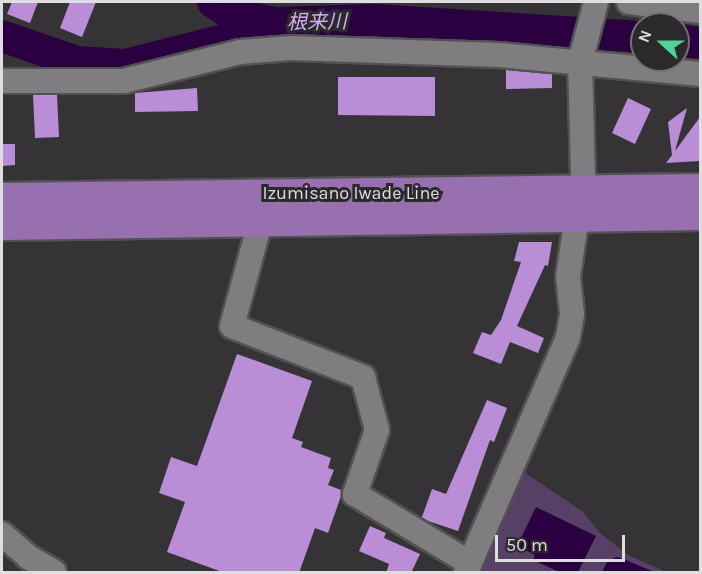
<!DOCTYPE html>
<html>
<head>
<meta charset="utf-8">
<style>
	body { margin:0 }
	#map { position:relative; width:702px; height:574px; overflow:hidden; background:#353336; font-family:Karla,"Noto Sans JP",sans-serif }
	div>[style] { position:absolute }
	[style*='--x'] { left:calc(var(--x)*1px); top:calc(var(--y)*1px); width:calc(var(--w)*1px); rotate:calc(var(--a)*1deg) }
	.green>* { inset:0; background:#574066 }
	.water>* { inset:0; background:#2b0040 }
	.river>* { height:32px; margin:-16px; padding:0 16px; transform-origin:16px; border-radius:16px; background:#2b0040 }
	.building>* { inset:0; background:#b98ed6 }
	.roads { filter:drop-shadow(2px 0 #525153) drop-shadow(-2px 0 #525153) drop-shadow(0 2px #525153) drop-shadow(0 -2px #525153) }
	.minor>* { height:24px; margin:-12px; padding:0 12px; transform-origin:12px; border-radius:12px; background:#7f7d80 }
	.major>* { height:30px; margin:-15px; padding:0 15px; transform-origin:15px; border-radius:15px; background:#9870af }
	span { translate:-50% -50%; white-space:nowrap; text-align:center; line-height:1.15; -webkit-text-stroke:6px #2b292c; paint-order:stroke }
	.street-label { font-size:18px; color:#dedddf }
	.water-label { font-size:20px; color:#d7abf6; font-style:italic }
	.frame { position:absolute; inset:0; border:3px solid #dedddf; pointer-events:none }
	.north { position:absolute; left:630px; top:12px; width:60px; height:60px; box-sizing:border-box; background:#2b292c; border:2px solid #737174; border-radius:50%; rotate:291deg; font-size:16px; font-weight:700; line-height:24px; text-align:center; color:#dedddf }
	.north::after { content:''; display:block; margin:auto; width:21px; height:27px; background:#4ed399; clip-path:polygon(50% 0,100% 100%,50% 72%,0 100%) }
	.scale { position:absolute; left:495px; top:535px; width:130px; height:27px; box-sizing:border-box; border:3px solid #dedddf; border-top:0; padding-left:8px; font-size:18px; line-height:21px; white-space:nowrap; color:#dedddf; -webkit-text-stroke:4px #2b292c; paint-order:stroke }
</style>
</head>
<body>
<div id="map">
	<div class="green">
		<div style="clip-path:polygon(524px 472px,582px 511px,600px 533px,628px 555px,666px 572px,480px 572px)"></div>
	</div>
	<div class="water">
		<div style="clip-path:polygon(536px 507px,596px 536px,578px 572px,559px 572px,533px 560px,535px 555px,517px 546px)"></div>
		<div style="clip-path:polygon(616px 557px,621px 558px,654px 572px,602px 572px,607px 562px)"></div>
	</div>
	<div class="river">
		<div style="--x:213;--y:2;--w:18;--a:34"></div>
		<div style="--x:228;--y:12;--w:48;--a:13.2"></div>
		<div style="--x:2;--y:36;--w:79;--a:19.1"></div>
		<div style="--x:77;--y:62;--w:48;--a:3.6"></div>
		<div style="--x:125;--y:65;--w:110;--a:-14.2"></div>
		<div style="--x:232;--y:38;--w:46;--a:-19.2"></div>
		<div style="--x:275;--y:23;--w:99;--a:-1.7"></div>
		<div style="--x:374;--y:20;--w:269;--a:3.6"></div>
		<div style="--x:678;--y:40;--w:22;--a:8"></div>
	</div>
	<div class="building">
		<div style="clip-path:polygon(12px 2px,38px 2px,30px 23px,7px 14px)"></div>
		<div style="clip-path:polygon(70px 2px,96px 2px,82px 37px,60px 28px)"></div>
		<div style="clip-path:polygon(506px 70px,552px 74px,552px 88px,506px 89px)"></div>
		<div style="clip-path:polygon(338px 77px,435px 77px,435px 116px,338px 115px)"></div>
		<div style="clip-path:polygon(197px 88px,198px 111px,135px 112px,135px 93px)"></div>
		<div style="clip-path:polygon(33px 95px,57px 95px,59px 137px,35px 138px)"></div>
		<div style="clip-path:polygon(628px 98px,651px 109px,635px 144px,612px 133px)"></div>
		<div style="clip-path:polygon(687px 108px,675px 151px,700px 117px,700px 161px,666px 163px,672px 155px,668px 122px)"></div>
		<div style="clip-path:polygon(2px 144px,15px 144px,15px 165px,2px 166px)"></div>
		<div style="clip-path:polygon(519px 242px,552px 242px,548px 266px,545px 265px,517px 326px,544px 338px,538px 353px,510px 342px,501px 364px,473px 353px,482px 332px,491px 335px,501px 320px,521px 262px,514px 261px)"></div>
		<div style="clip-path:polygon(237px 354px,312px 381px,292px 438px,303px 442px,301px 447px,331px 458px,328px 468px,334px 470px,328px 485px,341px 490px,341px 496px,328px 533px,315px 528px,299px 573px,225px 573px,167px 552px,185px 502px,159px 493px,171px 457px,197px 466px)"></div>
		<div style="clip-path:polygon(487px 400px,507px 408px,494px 442px,490px 440px,458px 531px,425px 520px,422px 517px,432px 489px,446px 494px)"></div>
		<div style="clip-path:polygon(370px 526px,386px 533px,384px 538px,420px 554px,411px 573px,386px 573px,389px 564px,359px 551px)"></div>
	</div>
	<div class="roads">
		<div class="minor">
			<div style="--x:629;--y:2;--w:72;--a:7.2"></div>
			<div style="--x:2;--y:81;--w:122;--a:0"></div>
			<div style="--x:124;--y:81;--w:120;--a:-14"></div>
			<div style="--x:240;--y:52;--w:51;--a:-4.5"></div>
			<div style="--x:291;--y:48;--w:208;--a:1.9"></div>
			<div style="--x:499;--y:55;--w:202;--a:5.4"></div>
			<div style="--x:265;--y:204;--w:126;--a:105.1"></div>
			<div style="--x:232;--y:326;--w:141;--a:21.3"></div>
			<div style="--x:363;--y:377;--w:55;--a:75.2"></div>
			<div style="--x:377;--y:430;--w:68;--a:109"></div>
			<div style="--x:355;--y:494;--w:134;--a:31"></div>
			<div style="--x:2;--y:534;--w:35;--a:41"></div>
			<div style="--x:28;--y:557;--w:30;--a:30"></div>
			<div style="--x:466;--y:572;--w:256;--a:-66.5"></div>
			<div style="--x:568;--y:337;--w:23;--a:-80"></div>
			<div style="--x:572;--y:314;--w:37;--a:-96"></div>
			<div style="--x:568;--y:277;--w:103;--a:-81.6"></div>
			<div style="--x:583;--y:175;--w:113;--a:-91.5"></div>
			<div style="--x:580;--y:62;--w:62;--a:-75.1"></div>
		</div>
		<div class="major">
			<div style="--x:2;--y:198;--w:698;--a:-0.74"></div>
			<div style="--x:2;--y:225;--w:698;--a:-0.82"></div>
		</div>
	</div>
	<div class="street-label">
		<span style="left:351px;top:193px">Izumisano Iwade Line</span>
	</div>
	<div class="water-label">
		<span style="left:317px;top:22px;rotate:-1deg">根来川</span>
	</div>
	<div class="frame"></div>
	<div class="north">N</div>
	<div class="scale">50 m</div>
</div>
</body>
</html>
